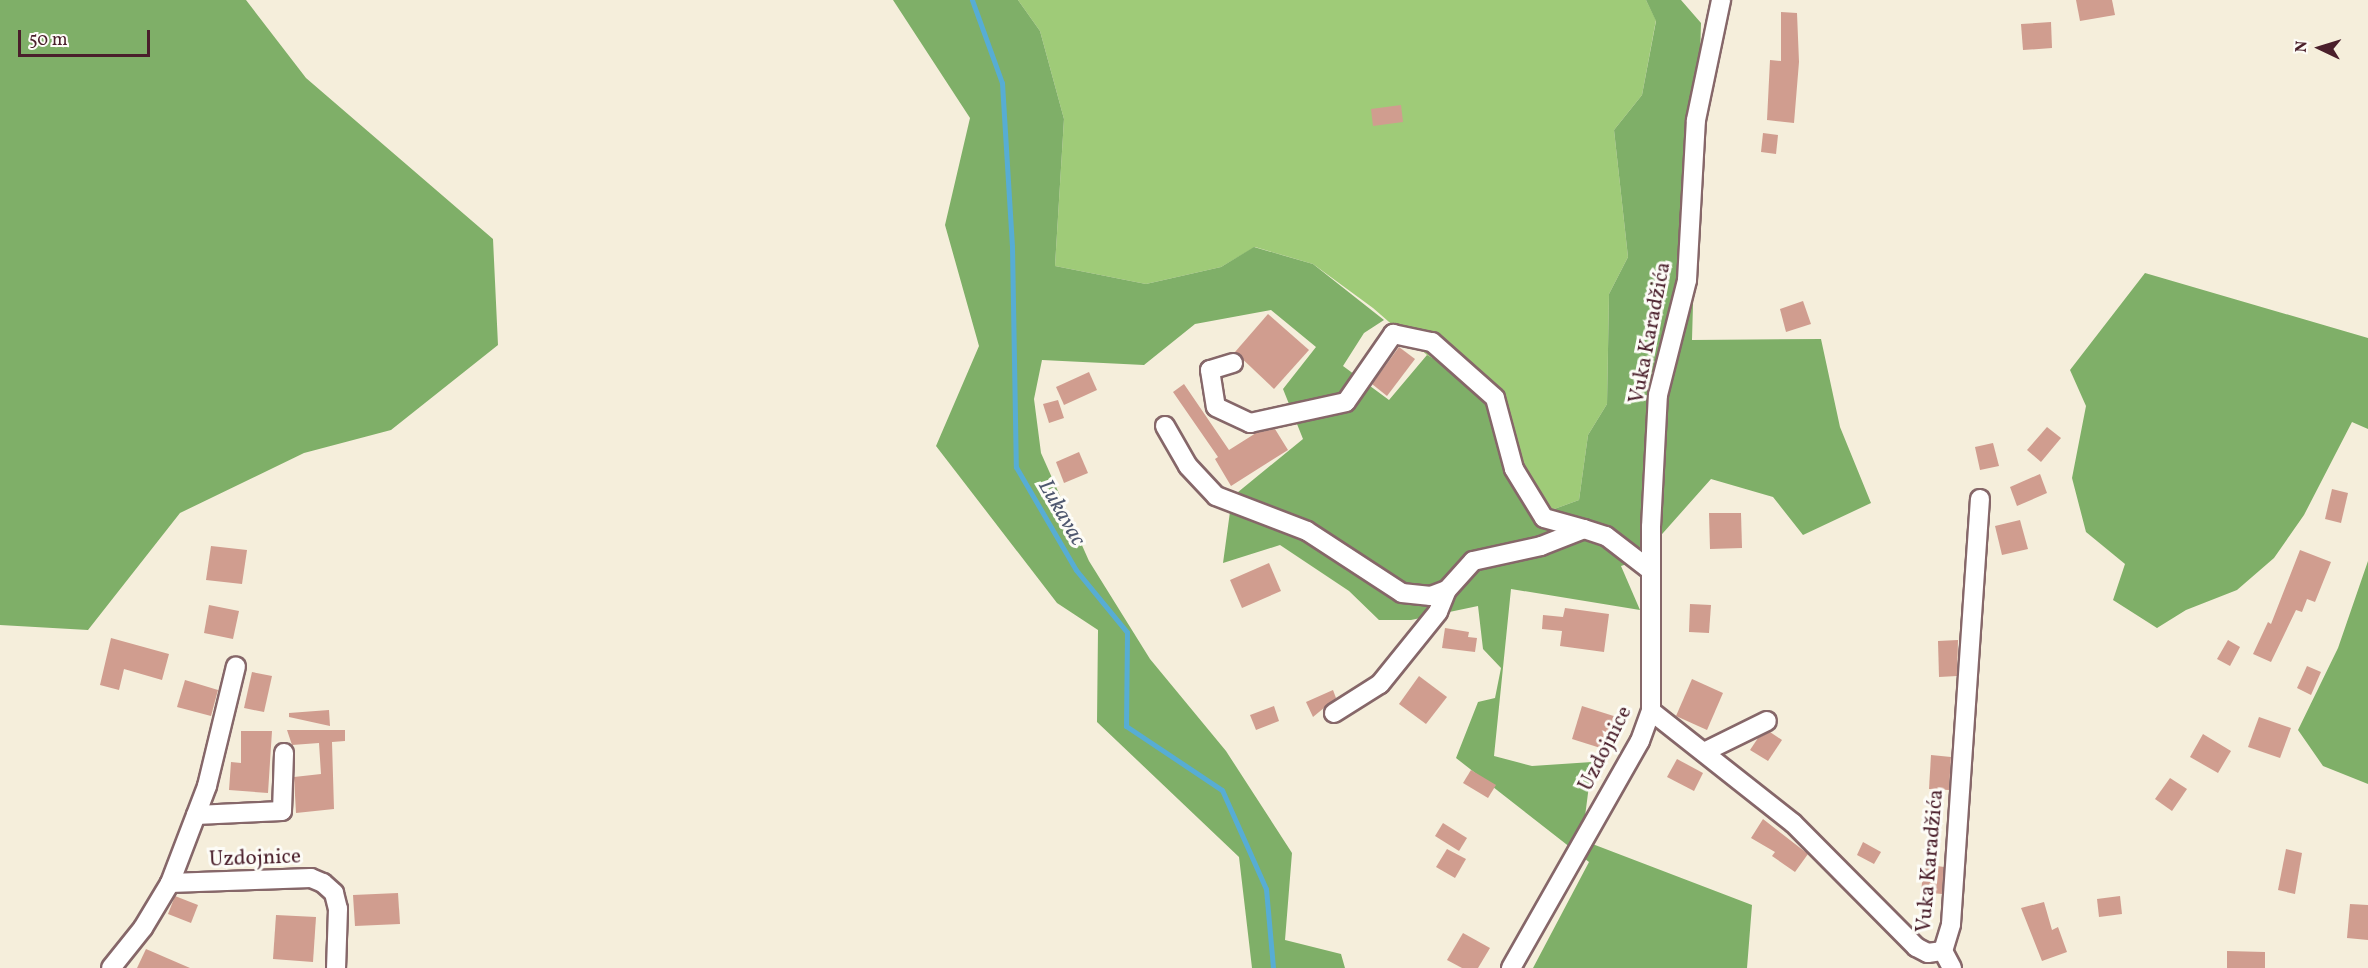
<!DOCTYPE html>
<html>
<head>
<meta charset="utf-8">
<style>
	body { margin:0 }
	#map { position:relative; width:2368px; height:968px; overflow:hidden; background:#f5eedb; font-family:Vollkorn,serif }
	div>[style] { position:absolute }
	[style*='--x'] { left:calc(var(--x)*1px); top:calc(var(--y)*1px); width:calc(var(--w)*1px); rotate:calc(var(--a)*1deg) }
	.green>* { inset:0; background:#9fcb78 }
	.forest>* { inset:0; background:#7faf68 }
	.stream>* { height:5px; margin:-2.5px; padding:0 2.5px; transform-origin:2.5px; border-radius:2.5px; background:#57add4 }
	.building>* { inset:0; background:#d09d8f }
	.roads { filter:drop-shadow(2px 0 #866769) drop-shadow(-2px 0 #866769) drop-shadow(0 2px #866769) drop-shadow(0 -2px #866769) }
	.minor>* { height:18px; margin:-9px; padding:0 9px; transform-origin:9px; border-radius:9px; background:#fff }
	span { translate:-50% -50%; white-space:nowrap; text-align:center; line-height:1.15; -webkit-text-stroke:6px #fdfcf7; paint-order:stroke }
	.street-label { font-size:21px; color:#4a1f2b }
	.water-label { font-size:22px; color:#4f586f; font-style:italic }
	.north { position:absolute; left:2290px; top:18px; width:60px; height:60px; -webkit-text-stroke:4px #fdfcf7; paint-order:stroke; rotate:274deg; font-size:16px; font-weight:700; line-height:24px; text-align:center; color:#4a1f2b }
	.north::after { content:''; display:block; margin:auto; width:21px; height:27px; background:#4a1f2b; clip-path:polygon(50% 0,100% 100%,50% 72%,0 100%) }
	.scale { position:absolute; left:18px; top:30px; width:132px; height:27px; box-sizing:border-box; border:3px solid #4a1f2b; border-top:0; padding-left:8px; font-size:18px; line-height:21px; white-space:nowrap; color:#4a1f2b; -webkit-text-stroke:4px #fdfcf7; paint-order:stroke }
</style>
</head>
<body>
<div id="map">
	<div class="green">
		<div style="clip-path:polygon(1018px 0,1646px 0,1656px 20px,1642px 95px,1614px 130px,1628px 257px,1609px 294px,1607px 404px,1588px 435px,1579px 500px,1535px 516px,1500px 459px,1500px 394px,1427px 355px,1373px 308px,1313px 264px,1255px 247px,1221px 267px,1146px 284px,1055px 266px,1064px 119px,1040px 31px)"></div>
	</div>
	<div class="forest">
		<div style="clip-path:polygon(0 0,246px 0,306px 78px,493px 239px,498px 345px,391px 430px,304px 453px,180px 513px,88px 630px,0 625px)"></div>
		<div style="clip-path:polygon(893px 0,1018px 0,1040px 31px,1064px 119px,1055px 266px,1146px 284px,1221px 267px,1254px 247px,1313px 264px,1384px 320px,1364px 333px,1343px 366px,1389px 400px,1427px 355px,1500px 394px,1500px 459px,1535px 516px,1579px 500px,1588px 435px,1607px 404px,1609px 294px,1628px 257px,1614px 130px,1642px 95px,1656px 21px,1646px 0,1681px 0,1701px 23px,1692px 340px,1821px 339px,1840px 427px,1871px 503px,1803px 535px,1773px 497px,1711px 479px,1639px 560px,1621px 566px,1640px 610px,1511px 589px,1494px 756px,1532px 766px,1592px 762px,1582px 840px,1752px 905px,1747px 968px,1533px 968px,1589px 862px,1456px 758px,1478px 702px,1495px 698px,1501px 668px,1483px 649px,1478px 606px,1411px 620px,1379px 620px,1349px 591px,1280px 545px,1223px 563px,1232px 497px,1303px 439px,1283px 389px,1316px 347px,1271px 310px,1195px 324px,1144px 365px,1042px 360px,1034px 399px,1041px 453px,1089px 561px,1150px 659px,1226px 751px,1292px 853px,1285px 940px,1341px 954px,1345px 968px,1252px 968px,1239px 857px,1097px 722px,1098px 630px,1057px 603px,936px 446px,979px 346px,945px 225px,970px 118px)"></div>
		<div style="clip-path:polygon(2145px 273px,2368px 338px,2368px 429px,2352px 422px,2304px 515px,2274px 558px,2237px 590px,2186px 610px,2157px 628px,2113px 600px,2125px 564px,2086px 532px,2072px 478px,2086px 406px,2070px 370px)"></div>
		<div style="clip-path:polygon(2368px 561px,2368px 784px,2323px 766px,2298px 730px,2338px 648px)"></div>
	</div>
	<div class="stream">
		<div style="--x:972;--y:0;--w:88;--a:70.1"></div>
		<div style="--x:1002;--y:83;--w:163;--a:86.5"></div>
		<div style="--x:1012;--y:246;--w:221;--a:89"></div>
		<div style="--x:1016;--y:467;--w:119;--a:59.8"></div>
		<div style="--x:1076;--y:570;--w:80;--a:50.6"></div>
		<div style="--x:1127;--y:632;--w:94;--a:90.6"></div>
		<div style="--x:1126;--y:726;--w:115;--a:33.7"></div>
		<div style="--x:1222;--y:790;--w:108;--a:66"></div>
		<div style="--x:1266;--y:889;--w:79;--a:84.9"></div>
	</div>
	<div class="building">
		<div style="clip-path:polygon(2076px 0,2112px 0,2115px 15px,2080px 21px)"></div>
		<div style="clip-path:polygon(1781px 12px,1797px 13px,1799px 62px,1794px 123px,1767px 120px,1770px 60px,1781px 61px)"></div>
		<div style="clip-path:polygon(2051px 22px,2052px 48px,2023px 50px,2021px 24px)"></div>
		<div style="clip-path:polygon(1401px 105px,1403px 122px,1373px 126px,1371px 109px)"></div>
		<div style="clip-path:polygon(1763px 133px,1778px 135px,1776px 154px,1761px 152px)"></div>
		<div style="clip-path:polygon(1803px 301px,1811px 324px,1786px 332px,1780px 309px)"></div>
		<div style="clip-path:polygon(1268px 314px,1309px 350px,1274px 389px,1235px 352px)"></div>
		<div style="clip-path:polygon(1399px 347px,1415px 359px,1387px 396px,1372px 384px)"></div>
		<div style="clip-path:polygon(1089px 372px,1097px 390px,1064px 405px,1056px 387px)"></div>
		<div style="clip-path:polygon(1184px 384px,1229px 450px,1256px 433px,1275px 429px,1288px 450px,1231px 486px,1215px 459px,1218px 457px,1173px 392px)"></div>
		<div style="clip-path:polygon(1058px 400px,1064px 418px,1049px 423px,1043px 404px)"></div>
		<div style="clip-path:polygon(2047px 427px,2061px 438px,2041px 462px,2027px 450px)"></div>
		<div style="clip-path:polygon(1993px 443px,1999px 466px,1980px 470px,1975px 447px)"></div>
		<div style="clip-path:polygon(1079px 452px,1088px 473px,1064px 483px,1056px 462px)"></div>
		<div style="clip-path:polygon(2040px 474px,2047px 493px,2017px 506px,2010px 487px)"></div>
		<div style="clip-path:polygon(2332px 489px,2348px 493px,2341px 523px,2325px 519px)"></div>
		<div style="clip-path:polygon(1709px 513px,1741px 513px,1742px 548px,1710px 549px)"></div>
		<div style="clip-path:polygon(2020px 520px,2028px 549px,2002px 555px,1995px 526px)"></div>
		<div style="clip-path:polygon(211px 546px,247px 550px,242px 584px,206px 580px)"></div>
		<div style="clip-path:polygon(2300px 550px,2331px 562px,2315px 602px,2307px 599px,2302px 612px,2296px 610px,2271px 662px,2253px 654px,2268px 622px,2271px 624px)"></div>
		<div style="clip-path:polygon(1269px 563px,1281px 591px,1242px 608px,1230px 580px)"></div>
		<div style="clip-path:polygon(1690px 604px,1711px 605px,1709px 633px,1689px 632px)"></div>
		<div style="clip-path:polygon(209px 605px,239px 611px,233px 639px,204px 633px)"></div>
		<div style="clip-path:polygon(1565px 608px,1609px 614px,1604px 652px,1560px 646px,1562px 631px,1542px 629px,1543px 615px,1563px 617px)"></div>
		<div style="clip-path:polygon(1445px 628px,1469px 632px,1468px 637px,1477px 638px,1475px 652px,1442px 648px)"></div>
		<div style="clip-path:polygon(111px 638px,169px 654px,162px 680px,124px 669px,119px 690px,100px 685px)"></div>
		<div style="clip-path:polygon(1958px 640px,1957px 676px,1939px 677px,1938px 641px)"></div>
		<div style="clip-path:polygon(2228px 640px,2240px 647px,2230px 666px,2217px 659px)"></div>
		<div style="clip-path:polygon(2307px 666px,2321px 672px,2311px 695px,2297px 688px)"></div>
		<div style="clip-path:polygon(252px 672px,272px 676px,264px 712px,244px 708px)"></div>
		<div style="clip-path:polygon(1419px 676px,1447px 697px,1426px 724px,1399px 704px)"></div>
		<div style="clip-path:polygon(1692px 679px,1723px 693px,1707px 730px,1676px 716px)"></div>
		<div style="clip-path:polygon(185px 680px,218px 690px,211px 716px,177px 707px)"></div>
		<div style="clip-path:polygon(1333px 690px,1336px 698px,1313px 717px,1306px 702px)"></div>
		<div style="clip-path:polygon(1274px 706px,1279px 721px,1256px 730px,1250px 715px)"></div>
		<div style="clip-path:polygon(1582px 706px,1620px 718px,1610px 751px,1572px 739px)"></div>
		<div style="clip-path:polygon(329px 710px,330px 726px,289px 717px,289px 713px)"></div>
		<div style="clip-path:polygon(2259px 717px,2291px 728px,2280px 758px,2248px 747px)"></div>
		<div style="clip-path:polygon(287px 730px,345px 730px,345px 741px,332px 742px,334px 809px,296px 813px,294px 777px,321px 774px,319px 743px,292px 745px)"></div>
		<div style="clip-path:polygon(241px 731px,272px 731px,268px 793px,229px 790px,231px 762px,241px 763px)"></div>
		<div style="clip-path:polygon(1770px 732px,1782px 740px,1768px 761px,1750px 750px,1758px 738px)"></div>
		<div style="clip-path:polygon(2203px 734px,2231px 751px,2218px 773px,2190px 757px)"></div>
		<div style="clip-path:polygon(1931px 755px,1951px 757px,1949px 790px,1929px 789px)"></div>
		<div style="clip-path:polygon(1677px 759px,1703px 773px,1694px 791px,1667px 777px)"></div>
		<div style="clip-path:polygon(1471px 770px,1496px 785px,1488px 798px,1463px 783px)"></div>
		<div style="clip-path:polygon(2170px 778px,2187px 789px,2172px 811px,2155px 799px)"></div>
		<div style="clip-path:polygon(1763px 819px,1808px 854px,1795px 872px,1772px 856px,1775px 852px,1751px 838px)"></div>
		<div style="clip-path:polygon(1443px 823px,1467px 838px,1459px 851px,1435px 836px)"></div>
		<div style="clip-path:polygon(1863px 842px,1881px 852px,1874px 864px,1857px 855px)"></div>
		<div style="clip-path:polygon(1447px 849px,1466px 859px,1455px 878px,1436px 867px)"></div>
		<div style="clip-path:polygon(2286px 849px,2302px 853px,2295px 894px,2278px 890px)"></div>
		<div style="clip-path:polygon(1924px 864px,1944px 867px,1942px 894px,1921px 892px)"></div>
		<div style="clip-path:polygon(398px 893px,400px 924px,355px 926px,353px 895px)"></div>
		<div style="clip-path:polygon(175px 896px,198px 905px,191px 923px,168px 914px)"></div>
		<div style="clip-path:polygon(2120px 896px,2122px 914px,2099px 917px,2097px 899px)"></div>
		<div style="clip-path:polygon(2044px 902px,2052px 930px,2058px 927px,2067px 952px,2042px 961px,2021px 908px)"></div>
		<div style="clip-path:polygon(2350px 904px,2368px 905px,2368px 940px,2347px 938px)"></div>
		<div style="clip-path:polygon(276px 915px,316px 917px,313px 962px,273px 959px)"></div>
		<div style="clip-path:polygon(1463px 933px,1490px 948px,1478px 968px,1462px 968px,1447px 960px)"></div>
		<div style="clip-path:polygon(146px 949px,190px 968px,137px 968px)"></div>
		<div style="clip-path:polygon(2227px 951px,2265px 952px,2265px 968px,2227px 968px)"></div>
	</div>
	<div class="roads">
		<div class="minor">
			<div style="--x:1233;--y:363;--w:24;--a:163"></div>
			<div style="--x:1210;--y:370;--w:37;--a:81"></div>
			<div style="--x:1216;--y:407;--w:38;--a:25"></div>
			<div style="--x:1250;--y:423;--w:98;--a:-12.3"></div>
			<div style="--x:1346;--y:402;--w:83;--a:-55.3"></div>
			<div style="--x:1393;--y:334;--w:40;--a:12"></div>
			<div style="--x:1432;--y:342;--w:84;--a:41.6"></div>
			<div style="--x:1495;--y:398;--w:73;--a:75"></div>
			<div style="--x:1514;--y:469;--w:57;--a:58.5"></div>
			<div style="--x:1544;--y:518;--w:41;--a:15.4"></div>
			<div style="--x:1165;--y:426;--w:46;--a:60.1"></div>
			<div style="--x:1188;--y:466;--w:41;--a:47"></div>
			<div style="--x:1216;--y:496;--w:97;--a:21"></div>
			<div style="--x:1307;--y:531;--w:113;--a:33.1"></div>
			<div style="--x:1402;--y:593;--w:29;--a:6"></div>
			<div style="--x:1431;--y:596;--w:17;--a:-21"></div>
			<div style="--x:1447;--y:590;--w:39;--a:-48"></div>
			<div style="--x:1473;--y:561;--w:70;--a:-12.4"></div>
			<div style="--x:1541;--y:546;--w:46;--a:-21.6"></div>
			<div style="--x:1584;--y:529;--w:23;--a:18"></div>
			<div style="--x:1606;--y:536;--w:56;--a:37.7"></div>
			<div style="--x:1651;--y:711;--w:181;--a:38.3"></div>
			<div style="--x:1793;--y:823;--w:175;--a:45.2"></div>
			<div style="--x:1916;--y:947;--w:13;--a:27"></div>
			<div style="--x:1928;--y:953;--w:15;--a:-8"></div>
			<div style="--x:1943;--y:951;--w:28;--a:-73"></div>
			<div style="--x:1951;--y:924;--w:426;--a:-86.1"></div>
			<div style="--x:1334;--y:713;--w:54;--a:-32.2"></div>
			<div style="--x:1380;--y:684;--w:92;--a:-51.1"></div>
			<div style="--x:1438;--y:612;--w:24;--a:-68"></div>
			<div style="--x:1704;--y:752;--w:70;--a:-26.2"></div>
			<div style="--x:196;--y:815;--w:86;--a:-2.7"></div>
			<div style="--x:282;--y:811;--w:58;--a:-88"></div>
			<div style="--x:170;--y:883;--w:141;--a:-2"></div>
			<div style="--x:311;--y:878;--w:13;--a:23"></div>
			<div style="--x:323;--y:883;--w:15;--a:42"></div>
			<div style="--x:334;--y:893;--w:16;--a:76"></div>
			<div style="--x:338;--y:909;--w:59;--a:91.9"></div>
			<div style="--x:1943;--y:951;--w:19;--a:62"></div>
			<div style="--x:111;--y:968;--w:51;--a:-51.3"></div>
			<div style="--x:143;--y:928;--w:52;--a:-59"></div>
			<div style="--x:170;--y:883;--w:104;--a:-69.1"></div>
			<div style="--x:207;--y:786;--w:123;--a:-76.4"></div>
			<div style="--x:1511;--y:968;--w:261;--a:-60.4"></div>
			<div style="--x:1640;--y:741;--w:32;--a:-70"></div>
			<div style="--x:1651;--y:711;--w:184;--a:-90"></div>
			<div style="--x:1651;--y:527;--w:132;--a:-87"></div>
			<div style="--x:1658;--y:395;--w:119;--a:-75.8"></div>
			<div style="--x:1687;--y:280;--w:160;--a:-86.8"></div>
			<div style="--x:1696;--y:120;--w:123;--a:-78.2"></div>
		</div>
	</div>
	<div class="street-label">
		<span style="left:1651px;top:333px;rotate:-79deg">Vuka Karadžića</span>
		<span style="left:1606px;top:749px;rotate:-63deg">Uzdojnice</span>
		<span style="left:255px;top:859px;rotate:-2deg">Uzdojnice</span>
		<span style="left:1931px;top:861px;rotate:-85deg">Vuka Karadžića</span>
	</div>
	<div class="water-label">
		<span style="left:1061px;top:513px;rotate:60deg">Lukavac</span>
	</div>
	<div class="north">N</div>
	<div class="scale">50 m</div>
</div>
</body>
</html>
